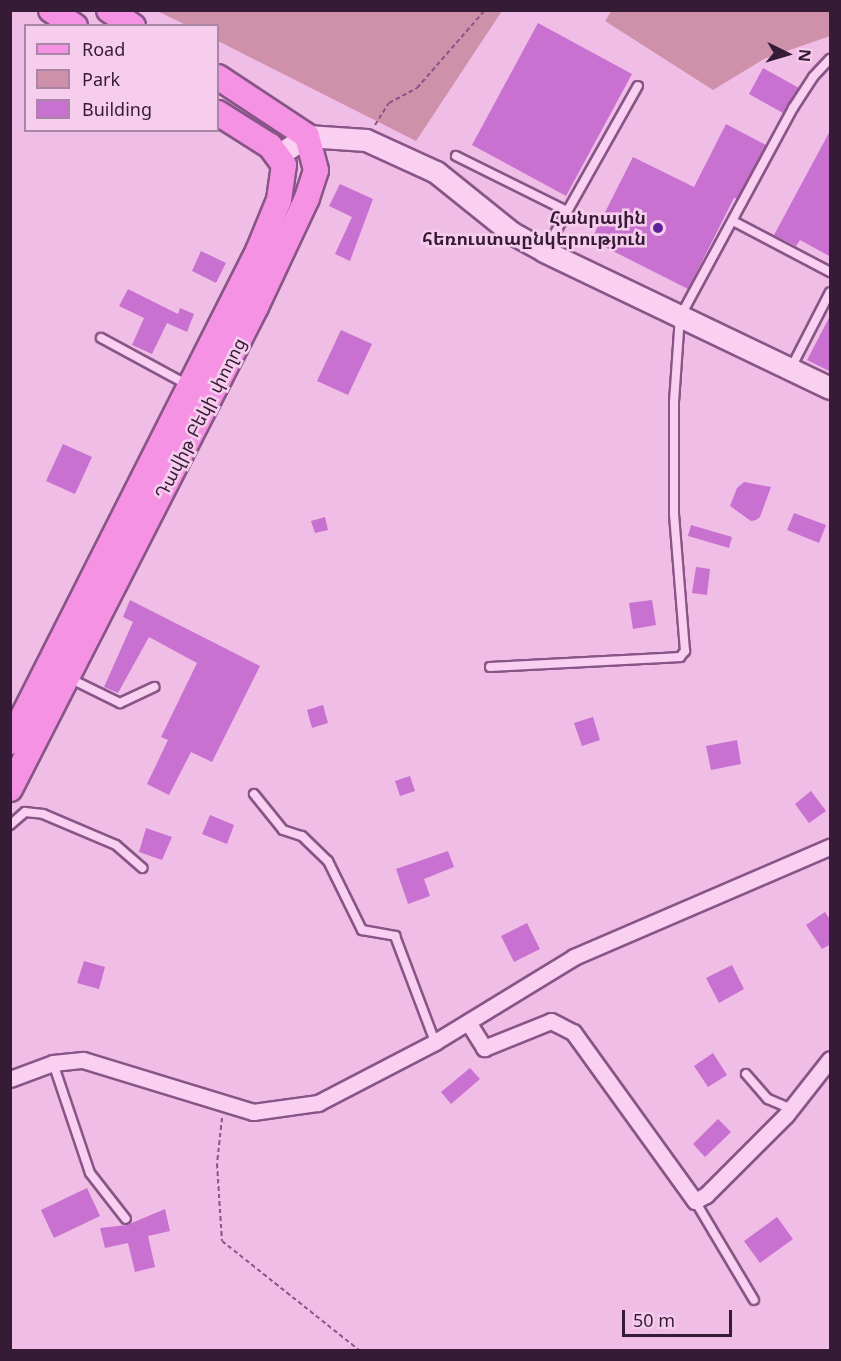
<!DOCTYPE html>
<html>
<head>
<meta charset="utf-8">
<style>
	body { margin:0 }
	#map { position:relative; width:841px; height:1361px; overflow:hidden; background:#f0bde6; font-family:Georgia,"Noto Sans Armenian",serif }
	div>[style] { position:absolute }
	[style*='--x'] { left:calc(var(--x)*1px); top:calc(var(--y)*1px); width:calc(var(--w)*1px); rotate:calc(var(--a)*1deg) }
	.green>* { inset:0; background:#ce91a9 }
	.building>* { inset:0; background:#c871d0 }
	.path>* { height:2px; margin-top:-1px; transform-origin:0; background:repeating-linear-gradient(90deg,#885587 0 4.5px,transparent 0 7.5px) }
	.roads { filter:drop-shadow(2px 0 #885587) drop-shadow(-2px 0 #885587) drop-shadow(0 2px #885587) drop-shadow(0 -2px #885587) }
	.lane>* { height:8px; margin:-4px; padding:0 4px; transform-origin:4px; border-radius:4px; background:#fad0f2 }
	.street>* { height:15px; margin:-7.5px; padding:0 7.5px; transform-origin:7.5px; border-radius:7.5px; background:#fad0f2 }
	.secondary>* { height:21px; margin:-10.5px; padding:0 10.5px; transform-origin:10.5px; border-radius:10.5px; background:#fad0f2 }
	.primary>* { height:24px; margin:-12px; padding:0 12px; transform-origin:12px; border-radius:12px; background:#f692e4 }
	.dots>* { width:16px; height:16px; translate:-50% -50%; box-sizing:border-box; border:3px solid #f7cdee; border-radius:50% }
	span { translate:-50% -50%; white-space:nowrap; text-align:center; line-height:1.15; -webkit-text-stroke:5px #f7cdee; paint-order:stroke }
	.poi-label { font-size:18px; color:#361b37; font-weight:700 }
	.right { translate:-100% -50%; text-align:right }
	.street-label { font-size:18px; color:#361b37 }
	.frame { position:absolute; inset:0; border:12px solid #361b37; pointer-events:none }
	.legend { position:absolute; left:24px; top:24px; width:195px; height:108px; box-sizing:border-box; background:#f7cdee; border:2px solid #aa86a5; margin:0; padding:8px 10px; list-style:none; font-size:18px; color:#361b37 }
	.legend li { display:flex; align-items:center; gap:12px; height:30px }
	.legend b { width:30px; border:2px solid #aa86a5 }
	.north { position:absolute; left:757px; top:24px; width:60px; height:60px; -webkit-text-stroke:4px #f7cdee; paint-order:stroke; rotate:95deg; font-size:16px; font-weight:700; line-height:24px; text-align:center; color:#361b37 }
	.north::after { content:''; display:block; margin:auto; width:21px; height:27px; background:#361b37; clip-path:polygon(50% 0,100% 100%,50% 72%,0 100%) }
	.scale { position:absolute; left:622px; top:1310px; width:110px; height:27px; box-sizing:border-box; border:3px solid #361b37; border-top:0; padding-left:8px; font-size:18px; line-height:21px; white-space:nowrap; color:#361b37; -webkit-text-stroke:4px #f7cdee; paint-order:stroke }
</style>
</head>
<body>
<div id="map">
	<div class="green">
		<div style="clip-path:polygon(612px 10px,830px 11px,830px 36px,764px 59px,713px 90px,605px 21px)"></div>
		<div style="clip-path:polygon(157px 11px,502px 11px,416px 141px,218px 41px,218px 26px,186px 25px)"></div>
	</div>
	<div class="building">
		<div style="clip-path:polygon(538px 23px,632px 74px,566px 196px,472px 145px)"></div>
		<div style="clip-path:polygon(763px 68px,799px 88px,783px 113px,749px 94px)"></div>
		<div style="clip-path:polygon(726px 124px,766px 145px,737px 199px,734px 198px,688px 289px,591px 240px,633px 157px,694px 187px)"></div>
		<div style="clip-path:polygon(831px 129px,831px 257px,800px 240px,796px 246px,774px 235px)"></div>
		<div style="clip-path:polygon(340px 184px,373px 199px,350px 261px,335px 254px,352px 217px,329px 206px)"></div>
		<div style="clip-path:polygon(201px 251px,226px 263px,216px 283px,192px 271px)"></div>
		<div style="clip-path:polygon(128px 289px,178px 314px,180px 308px,194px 314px,187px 332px,167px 323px,152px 354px,132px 345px,144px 318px,119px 306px)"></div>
		<div style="clip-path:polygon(831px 314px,831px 372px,807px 360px)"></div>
		<div style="clip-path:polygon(341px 330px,372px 344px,348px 395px,317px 381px)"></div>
		<div style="clip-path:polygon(63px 444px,92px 457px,75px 494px,46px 481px)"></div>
		<div style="clip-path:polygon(744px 482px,771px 487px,760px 517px,756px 520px,751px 521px,730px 506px,737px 488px)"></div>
		<div style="clip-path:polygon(794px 513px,826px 525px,819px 543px,787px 530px)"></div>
		<div style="clip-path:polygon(325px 517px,328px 530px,315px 533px,311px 521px)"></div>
		<div style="clip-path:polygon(691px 525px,732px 537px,729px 548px,688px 536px)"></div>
		<div style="clip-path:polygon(696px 567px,710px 569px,707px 595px,692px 593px)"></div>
		<div style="clip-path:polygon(130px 600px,260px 666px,212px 762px,191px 752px,169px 795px,147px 784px,168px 740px,161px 737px,197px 663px,149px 637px,118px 693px,104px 687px,133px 622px,123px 617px)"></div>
		<div style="clip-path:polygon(652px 600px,656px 625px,633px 629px,629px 603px)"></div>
		<div style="clip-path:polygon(323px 705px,328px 723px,312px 728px,307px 710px)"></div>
		<div style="clip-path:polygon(593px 717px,600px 740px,582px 746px,574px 723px)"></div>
		<div style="clip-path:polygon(737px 740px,741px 764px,711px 770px,706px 746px)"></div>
		<div style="clip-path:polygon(410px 776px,415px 791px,400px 796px,395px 781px)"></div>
		<div style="clip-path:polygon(811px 791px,826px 811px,809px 823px,795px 804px)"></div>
		<div style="clip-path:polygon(210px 815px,234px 825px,227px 844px,202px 834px)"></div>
		<div style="clip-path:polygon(146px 828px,172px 837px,162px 860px,139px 852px)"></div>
		<div style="clip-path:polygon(448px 851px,454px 867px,424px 879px,430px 896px,408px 904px,396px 869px)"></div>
		<div style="clip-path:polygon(825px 912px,831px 921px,831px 944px,822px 949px,806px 925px)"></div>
		<div style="clip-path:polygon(527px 923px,540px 949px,514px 962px,501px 936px)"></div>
		<div style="clip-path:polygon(84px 961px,105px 967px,99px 989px,77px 983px)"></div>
		<div style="clip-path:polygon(732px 965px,744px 989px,719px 1003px,706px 978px)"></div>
		<div style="clip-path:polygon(713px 1053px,727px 1075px,708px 1087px,694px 1066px)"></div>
		<div style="clip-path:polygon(470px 1068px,480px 1079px,451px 1104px,441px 1092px)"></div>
		<div style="clip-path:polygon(718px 1119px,731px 1132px,705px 1157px,693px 1144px)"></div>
		<div style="clip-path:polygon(87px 1188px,100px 1216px,54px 1238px,41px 1210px)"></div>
		<div style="clip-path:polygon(165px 1209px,170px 1231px,148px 1236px,155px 1267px,135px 1272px,128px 1243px,105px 1248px,100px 1228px,127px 1225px)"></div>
		<div style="clip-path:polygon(777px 1217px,793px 1239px,760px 1263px,744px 1241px)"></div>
	</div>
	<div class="path">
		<div style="--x:375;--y:125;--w:26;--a:-58"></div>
		<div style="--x:389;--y:103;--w:32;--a:-28"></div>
		<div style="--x:417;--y:88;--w:103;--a:-48.9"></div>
		<div style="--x:222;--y:1118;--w:46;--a:96.2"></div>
		<div style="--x:217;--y:1164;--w:77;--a:86.3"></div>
		<div style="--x:222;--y:1241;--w:175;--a:38.5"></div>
	</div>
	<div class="roads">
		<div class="lane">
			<div style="--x:456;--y:156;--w:124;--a:26.4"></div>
			<div style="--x:733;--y:221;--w:110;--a:27.7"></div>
			<div style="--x:546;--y:249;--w:187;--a:-60.6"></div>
			<div style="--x:101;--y:338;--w:99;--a:28.4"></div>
			<div style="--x:791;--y:368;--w:85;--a:-62.8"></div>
			<div style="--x:490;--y:667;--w:173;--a:-3"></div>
			<div style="--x:663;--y:658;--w:17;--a:-3"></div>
			<div style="--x:680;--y:657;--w:8;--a:-50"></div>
			<div style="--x:685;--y:651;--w:137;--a:-94.6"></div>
			<div style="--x:674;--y:514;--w:112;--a:-90"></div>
			<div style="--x:674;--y:402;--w:85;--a:-86"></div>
			<div style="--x:680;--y:317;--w:238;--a:-61.6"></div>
			<div style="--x:793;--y:108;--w:37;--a:-57"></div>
			<div style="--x:813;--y:77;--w:25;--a:-47"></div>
			<div style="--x:69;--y:678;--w:57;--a:26.1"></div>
			<div style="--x:120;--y:703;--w:38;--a:-25"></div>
			<div style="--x:254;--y:794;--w:46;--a:51.1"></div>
			<div style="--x:283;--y:830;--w:20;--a:18"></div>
			<div style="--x:302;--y:836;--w:36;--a:44"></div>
			<div style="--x:328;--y:861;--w:77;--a:63.8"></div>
			<div style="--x:362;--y:930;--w:34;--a:10"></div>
			<div style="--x:395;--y:936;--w:113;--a:69.3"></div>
			<div style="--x:10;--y:825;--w:20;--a:-41"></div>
			<div style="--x:25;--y:812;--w:18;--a:6"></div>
			<div style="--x:43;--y:814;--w:79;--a:23"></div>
			<div style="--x:116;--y:845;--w:35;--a:41"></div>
			<div style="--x:53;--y:1063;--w:116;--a:71.4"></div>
			<div style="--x:90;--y:1173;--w:58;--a:52"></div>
			<div style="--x:746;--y:1074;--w:33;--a:49"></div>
			<div style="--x:768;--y:1099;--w:25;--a:23"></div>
			<div style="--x:695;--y:1201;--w:115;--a:59.2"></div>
		</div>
		<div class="street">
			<div style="--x:468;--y:1022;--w:31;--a:58"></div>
			<div style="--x:484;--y:1048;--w:72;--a:-21.9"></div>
			<div style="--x:551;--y:1021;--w:25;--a:27"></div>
			<div style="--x:573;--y:1032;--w:208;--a:54.2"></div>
			<div style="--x:695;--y:1201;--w:13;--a:-29"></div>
			<div style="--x:706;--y:1195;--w:113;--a:-45"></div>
			<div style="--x:786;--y:1115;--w:71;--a:-51.8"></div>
			<div style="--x:10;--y:1079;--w:46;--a:-20.4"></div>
			<div style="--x:53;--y:1063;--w:30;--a:-6"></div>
			<div style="--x:83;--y:1060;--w:178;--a:17"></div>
			<div style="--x:253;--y:1112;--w:66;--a:-7.9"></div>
			<div style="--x:318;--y:1103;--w:132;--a:-27.5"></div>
			<div style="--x:435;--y:1042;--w:163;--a:-31.4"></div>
			<div style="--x:574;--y:957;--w:279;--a:-23.3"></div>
		</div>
		<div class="secondary">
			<div style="--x:277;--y:156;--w:36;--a:-34"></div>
			<div style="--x:307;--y:136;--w:59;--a:3.9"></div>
			<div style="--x:366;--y:140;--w:77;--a:24.6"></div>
			<div style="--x:436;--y:172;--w:97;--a:38.8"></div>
			<div style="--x:512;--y:233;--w:37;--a:29"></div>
			<div style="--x:544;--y:251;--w:317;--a:25.6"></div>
		</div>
		<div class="primary">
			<div style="--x:51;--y:10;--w:29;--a:34"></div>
			<div style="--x:109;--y:10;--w:29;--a:34"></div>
			<div style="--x:10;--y:742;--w:550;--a:-63.2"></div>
			<div style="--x:258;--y:251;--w:55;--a:-67.6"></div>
			<div style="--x:279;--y:200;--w:35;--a:-82"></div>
			<div style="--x:284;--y:165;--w:24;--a:-126"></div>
			<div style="--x:270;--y:146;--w:62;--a:-147.6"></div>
			<div style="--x:10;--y:789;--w:541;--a:-62.96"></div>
			<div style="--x:256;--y:307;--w:120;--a:-64.9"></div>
			<div style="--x:307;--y:198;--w:29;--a:-72"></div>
			<div style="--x:316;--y:170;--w:35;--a:-105"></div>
			<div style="--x:307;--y:136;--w:107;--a:-146.5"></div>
		</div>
	</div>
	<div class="dots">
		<div style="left:658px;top:228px;background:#5d229a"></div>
	</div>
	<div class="poi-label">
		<span class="right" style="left:646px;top:228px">Հանրային<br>հեռուստաընկերություն</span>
	</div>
	<div class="street-label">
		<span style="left:200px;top:418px;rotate:-63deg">Դավիթ Բեկի փողոց</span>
	</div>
	<div class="frame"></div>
	<ul class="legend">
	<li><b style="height:8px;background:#f692e4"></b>Road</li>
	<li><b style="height:16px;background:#ce91a9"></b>Park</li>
	<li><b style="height:16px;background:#c871d0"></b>Building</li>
	</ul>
	<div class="north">N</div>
	<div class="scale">50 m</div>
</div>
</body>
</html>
